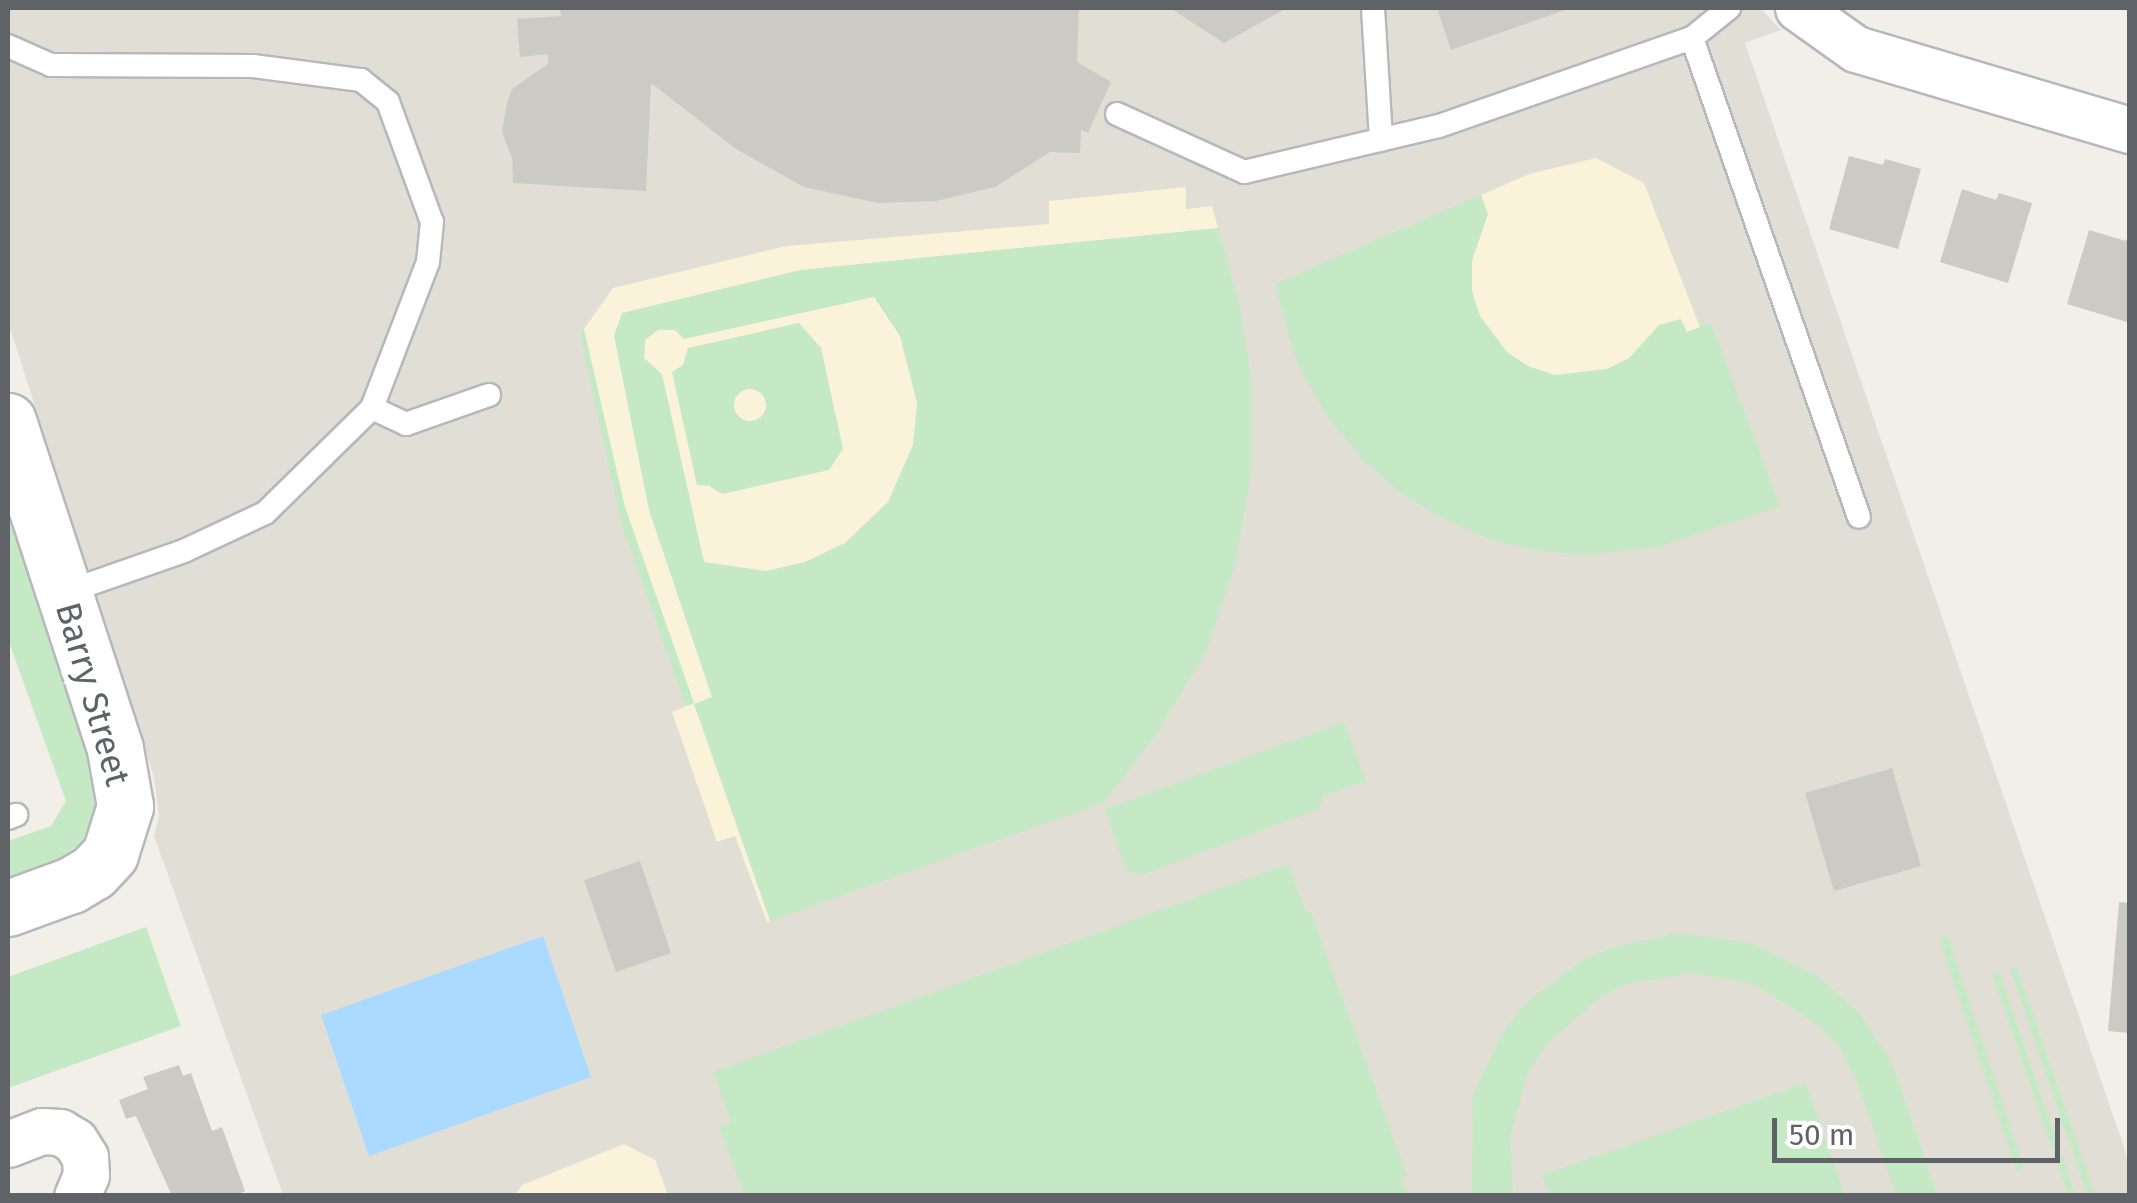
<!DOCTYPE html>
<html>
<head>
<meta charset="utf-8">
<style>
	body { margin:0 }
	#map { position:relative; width:2137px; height:1203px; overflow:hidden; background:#f1efe8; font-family:"Fira Sans",sans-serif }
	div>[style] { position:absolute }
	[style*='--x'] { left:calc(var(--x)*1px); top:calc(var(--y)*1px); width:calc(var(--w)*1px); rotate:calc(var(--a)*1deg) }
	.education>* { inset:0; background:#e1ded6 }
	.green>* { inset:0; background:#c5e8c5 }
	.sand>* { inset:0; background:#fbf3d9 }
	.round { border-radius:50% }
	.water>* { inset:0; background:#aadaff }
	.building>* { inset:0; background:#cccac5 }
	.roads { filter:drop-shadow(2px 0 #b5b8bc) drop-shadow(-2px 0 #b5b8bc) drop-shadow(0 2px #b5b8bc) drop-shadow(0 -2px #b5b8bc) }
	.service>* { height:22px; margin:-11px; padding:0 11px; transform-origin:11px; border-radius:11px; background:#fff }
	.minor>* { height:45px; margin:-22.5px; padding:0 22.5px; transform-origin:22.5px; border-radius:22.5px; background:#fff }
	.tertiary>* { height:55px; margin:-27.5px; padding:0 27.5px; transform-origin:27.5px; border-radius:27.5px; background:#fff }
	span { translate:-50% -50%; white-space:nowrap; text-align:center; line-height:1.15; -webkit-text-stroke:10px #fff; paint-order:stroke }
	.street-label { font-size:35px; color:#5f6368 }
	.frame { position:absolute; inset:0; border:10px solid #5f6368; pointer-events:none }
	.scale { position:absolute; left:1772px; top:1118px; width:288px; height:45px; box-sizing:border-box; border:5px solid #5f6368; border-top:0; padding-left:12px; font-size:30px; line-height:35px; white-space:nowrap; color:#5f6368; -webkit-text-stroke:8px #fff; paint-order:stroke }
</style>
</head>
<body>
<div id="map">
	<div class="education">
		<div style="clip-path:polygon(8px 8px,1760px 8px,1781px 30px,1745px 43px,2129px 1162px,2129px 1195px,283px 1195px,154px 836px,159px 815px,154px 777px,8px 322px)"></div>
	</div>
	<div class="green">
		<div style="clip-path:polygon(1596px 158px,1644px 183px,1700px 326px,1711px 323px,1780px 506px,1658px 547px,1584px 555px,1536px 550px,1492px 540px,1444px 519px,1402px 494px,1362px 459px,1325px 413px,1296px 361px,1275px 284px,1529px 174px)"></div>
		<div style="clip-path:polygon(1186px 187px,1187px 209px,1212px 206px,1240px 308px,1251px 376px,1251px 473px,1235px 564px,1205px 654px,1152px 740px,1103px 803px,767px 922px,735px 836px,717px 842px,672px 712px,686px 707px,621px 523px,580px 334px,613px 288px,786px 246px,1049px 224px,1049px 201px)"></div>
		<div style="clip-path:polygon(8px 507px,92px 770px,97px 799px,93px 822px,79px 845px,51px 863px,8px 879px,8px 841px,51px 826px,66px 801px,8px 639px)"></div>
		<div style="clip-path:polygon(1344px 722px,1366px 781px,1323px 796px,1319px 809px,1141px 875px,1131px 873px,1124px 864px,1105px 809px)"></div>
		<div style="clip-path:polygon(1288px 864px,1306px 913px,1311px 912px,1407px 1175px,1401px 1178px,1407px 1195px,744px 1195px,719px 1127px,731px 1122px,713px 1072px)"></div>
		<div style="clip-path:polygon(146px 927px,181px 1026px,8px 1088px,8px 977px)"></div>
		<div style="clip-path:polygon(1679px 933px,1755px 944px,1815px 974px,1861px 1015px,1893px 1065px,1937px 1195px,1896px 1195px,1856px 1080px,1840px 1048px,1814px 1022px,1753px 984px,1692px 973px,1624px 984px,1594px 1002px,1545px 1046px,1527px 1075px,1510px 1137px,1513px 1195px,1472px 1195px,1473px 1093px,1504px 1030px,1529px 1000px,1583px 960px,1612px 948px)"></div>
		<div style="clip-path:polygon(1947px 935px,2024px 1168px,2016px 1170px,1939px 938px)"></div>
		<div style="clip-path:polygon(2017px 967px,2094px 1192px,2087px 1194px,2010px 969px)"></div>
		<div style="clip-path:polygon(1999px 972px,2075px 1195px,2068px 1195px,1992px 974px)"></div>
		<div style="clip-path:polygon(1806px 1083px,1845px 1195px,1550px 1195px,1542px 1175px)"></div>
	</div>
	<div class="sand">
		<div style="clip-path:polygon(1596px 158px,1644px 183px,1700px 327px,1687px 332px,1681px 319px,1659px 325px,1629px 358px,1607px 369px,1555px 375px,1528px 366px,1507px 352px,1480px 316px,1472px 291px,1472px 261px,1488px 214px,1481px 195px,1529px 174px)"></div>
		<div style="clip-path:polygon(1186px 187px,1186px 209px,1212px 206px,1218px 228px,800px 270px,622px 313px,614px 336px,649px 510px,712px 697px,694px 704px,770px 921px,767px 922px,735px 836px,717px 842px,672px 712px,694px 703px,625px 507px,584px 329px,613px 288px,786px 246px,1049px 224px,1049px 201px)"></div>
		<div style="clip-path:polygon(evenodd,874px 297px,900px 336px,917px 403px,913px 445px,888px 502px,845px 543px,805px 562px,766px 571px,704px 562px,662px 374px,644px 358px,645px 340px,658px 330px,675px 330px,684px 339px,874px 297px,799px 323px,821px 348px,843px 449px,829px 470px,722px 494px,709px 486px,697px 485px,672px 372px,683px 365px,688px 348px,799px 323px)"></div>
		<div class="round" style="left:734px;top:389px;width:32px;height:32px"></div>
		<div style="clip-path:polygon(624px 1144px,655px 1160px,668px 1195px,515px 1195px,522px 1185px)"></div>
	</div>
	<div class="water">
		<div style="clip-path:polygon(543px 936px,591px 1077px,369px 1156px,321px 1015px)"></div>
	</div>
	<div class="building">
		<div style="clip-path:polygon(560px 8px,1079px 8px,1077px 62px,1111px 82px,1088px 133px,1081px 130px,1080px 153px,1050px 152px,995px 187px,936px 201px,878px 203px,804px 187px,736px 149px,651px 83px,646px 191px,513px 183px,512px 158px,502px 132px,507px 103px,512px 89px,548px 64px,548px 54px,520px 57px,517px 19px,561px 16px)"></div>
		<div style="clip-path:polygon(1170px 8px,1287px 8px,1224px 43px)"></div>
		<div style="clip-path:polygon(1437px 8px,1571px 8px,1451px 50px)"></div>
		<div style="clip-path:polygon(1849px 156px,1883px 165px,1885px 159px,1921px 169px,1898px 249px,1829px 229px)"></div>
		<div style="clip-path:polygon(1962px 189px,1996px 200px,1999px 193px,2032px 203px,2008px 283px,1940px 262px)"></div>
		<div style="clip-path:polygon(2089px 230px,2126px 241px,2130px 233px,2130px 323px,2067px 304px)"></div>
		<div style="clip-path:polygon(1892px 768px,1921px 866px,1834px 891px,1805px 793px)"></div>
		<div style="clip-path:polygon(640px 861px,671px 953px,616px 972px,584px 880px)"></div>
		<div style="clip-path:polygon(2119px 902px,2130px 903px,2130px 1033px,2108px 1031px)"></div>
		<div style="clip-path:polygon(179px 1065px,183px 1076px,191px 1073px,212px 1131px,222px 1127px,245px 1191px,235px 1196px,172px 1196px,136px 1116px,126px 1119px,119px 1100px,148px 1089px,143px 1077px)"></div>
	</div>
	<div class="roads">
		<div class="service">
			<div style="--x:1373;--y:8;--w:132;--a:86.5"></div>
			<div style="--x:1692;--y:38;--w:507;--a:70.78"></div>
			<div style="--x:8;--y:46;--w:47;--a:23.8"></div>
			<div style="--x:51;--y:65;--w:202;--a:0.3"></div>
			<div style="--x:253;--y:66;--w:109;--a:7.4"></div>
			<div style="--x:361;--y:80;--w:35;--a:39"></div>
			<div style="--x:388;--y:102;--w:128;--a:69.9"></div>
			<div style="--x:432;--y:222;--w:40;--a:95.7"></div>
			<div style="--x:428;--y:262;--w:156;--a:111"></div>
			<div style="--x:372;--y:408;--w:150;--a:135.5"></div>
			<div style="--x:265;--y:513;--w:89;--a:154.9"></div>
			<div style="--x:184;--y:551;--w:127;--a:160.7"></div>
			<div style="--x:1117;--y:114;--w:140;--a:24.5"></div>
			<div style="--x:1244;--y:172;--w:200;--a:-13.3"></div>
			<div style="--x:1439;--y:126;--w:268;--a:-19.2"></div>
			<div style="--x:1692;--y:38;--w:48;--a:-39"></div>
			<div style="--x:372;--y:408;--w:38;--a:25"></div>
			<div style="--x:406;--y:424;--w:88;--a:-19.3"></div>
			<div style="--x:8;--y:818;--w:9;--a:-21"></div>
		</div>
		<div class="minor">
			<div style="--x:1798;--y:8;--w:71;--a:35.3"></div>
			<div style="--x:1856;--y:49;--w:286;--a:16.5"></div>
			<div style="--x:8;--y:1144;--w:36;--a:-21"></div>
			<div style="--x:42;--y:1131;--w:18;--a:3"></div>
			<div style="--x:60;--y:1132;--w:17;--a:31"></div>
			<div style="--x:75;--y:1141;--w:19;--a:58"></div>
			<div style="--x:85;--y:1157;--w:18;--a:87"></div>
			<div style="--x:86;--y:1175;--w:23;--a:113"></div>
		</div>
		<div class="tertiary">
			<div style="--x:8;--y:421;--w:345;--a:71.9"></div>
			<div style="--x:115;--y:749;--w:58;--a:80"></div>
			<div style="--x:125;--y:806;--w:50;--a:107.4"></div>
			<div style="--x:110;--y:854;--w:25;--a:133"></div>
			<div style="--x:93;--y:872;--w:26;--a:149"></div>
			<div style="--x:71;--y:885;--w:67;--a:159.9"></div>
		</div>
	</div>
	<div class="street-label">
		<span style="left:93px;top:694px;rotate:74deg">Barry Street</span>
	</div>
	<div class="frame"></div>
	<div class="scale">50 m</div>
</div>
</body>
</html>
